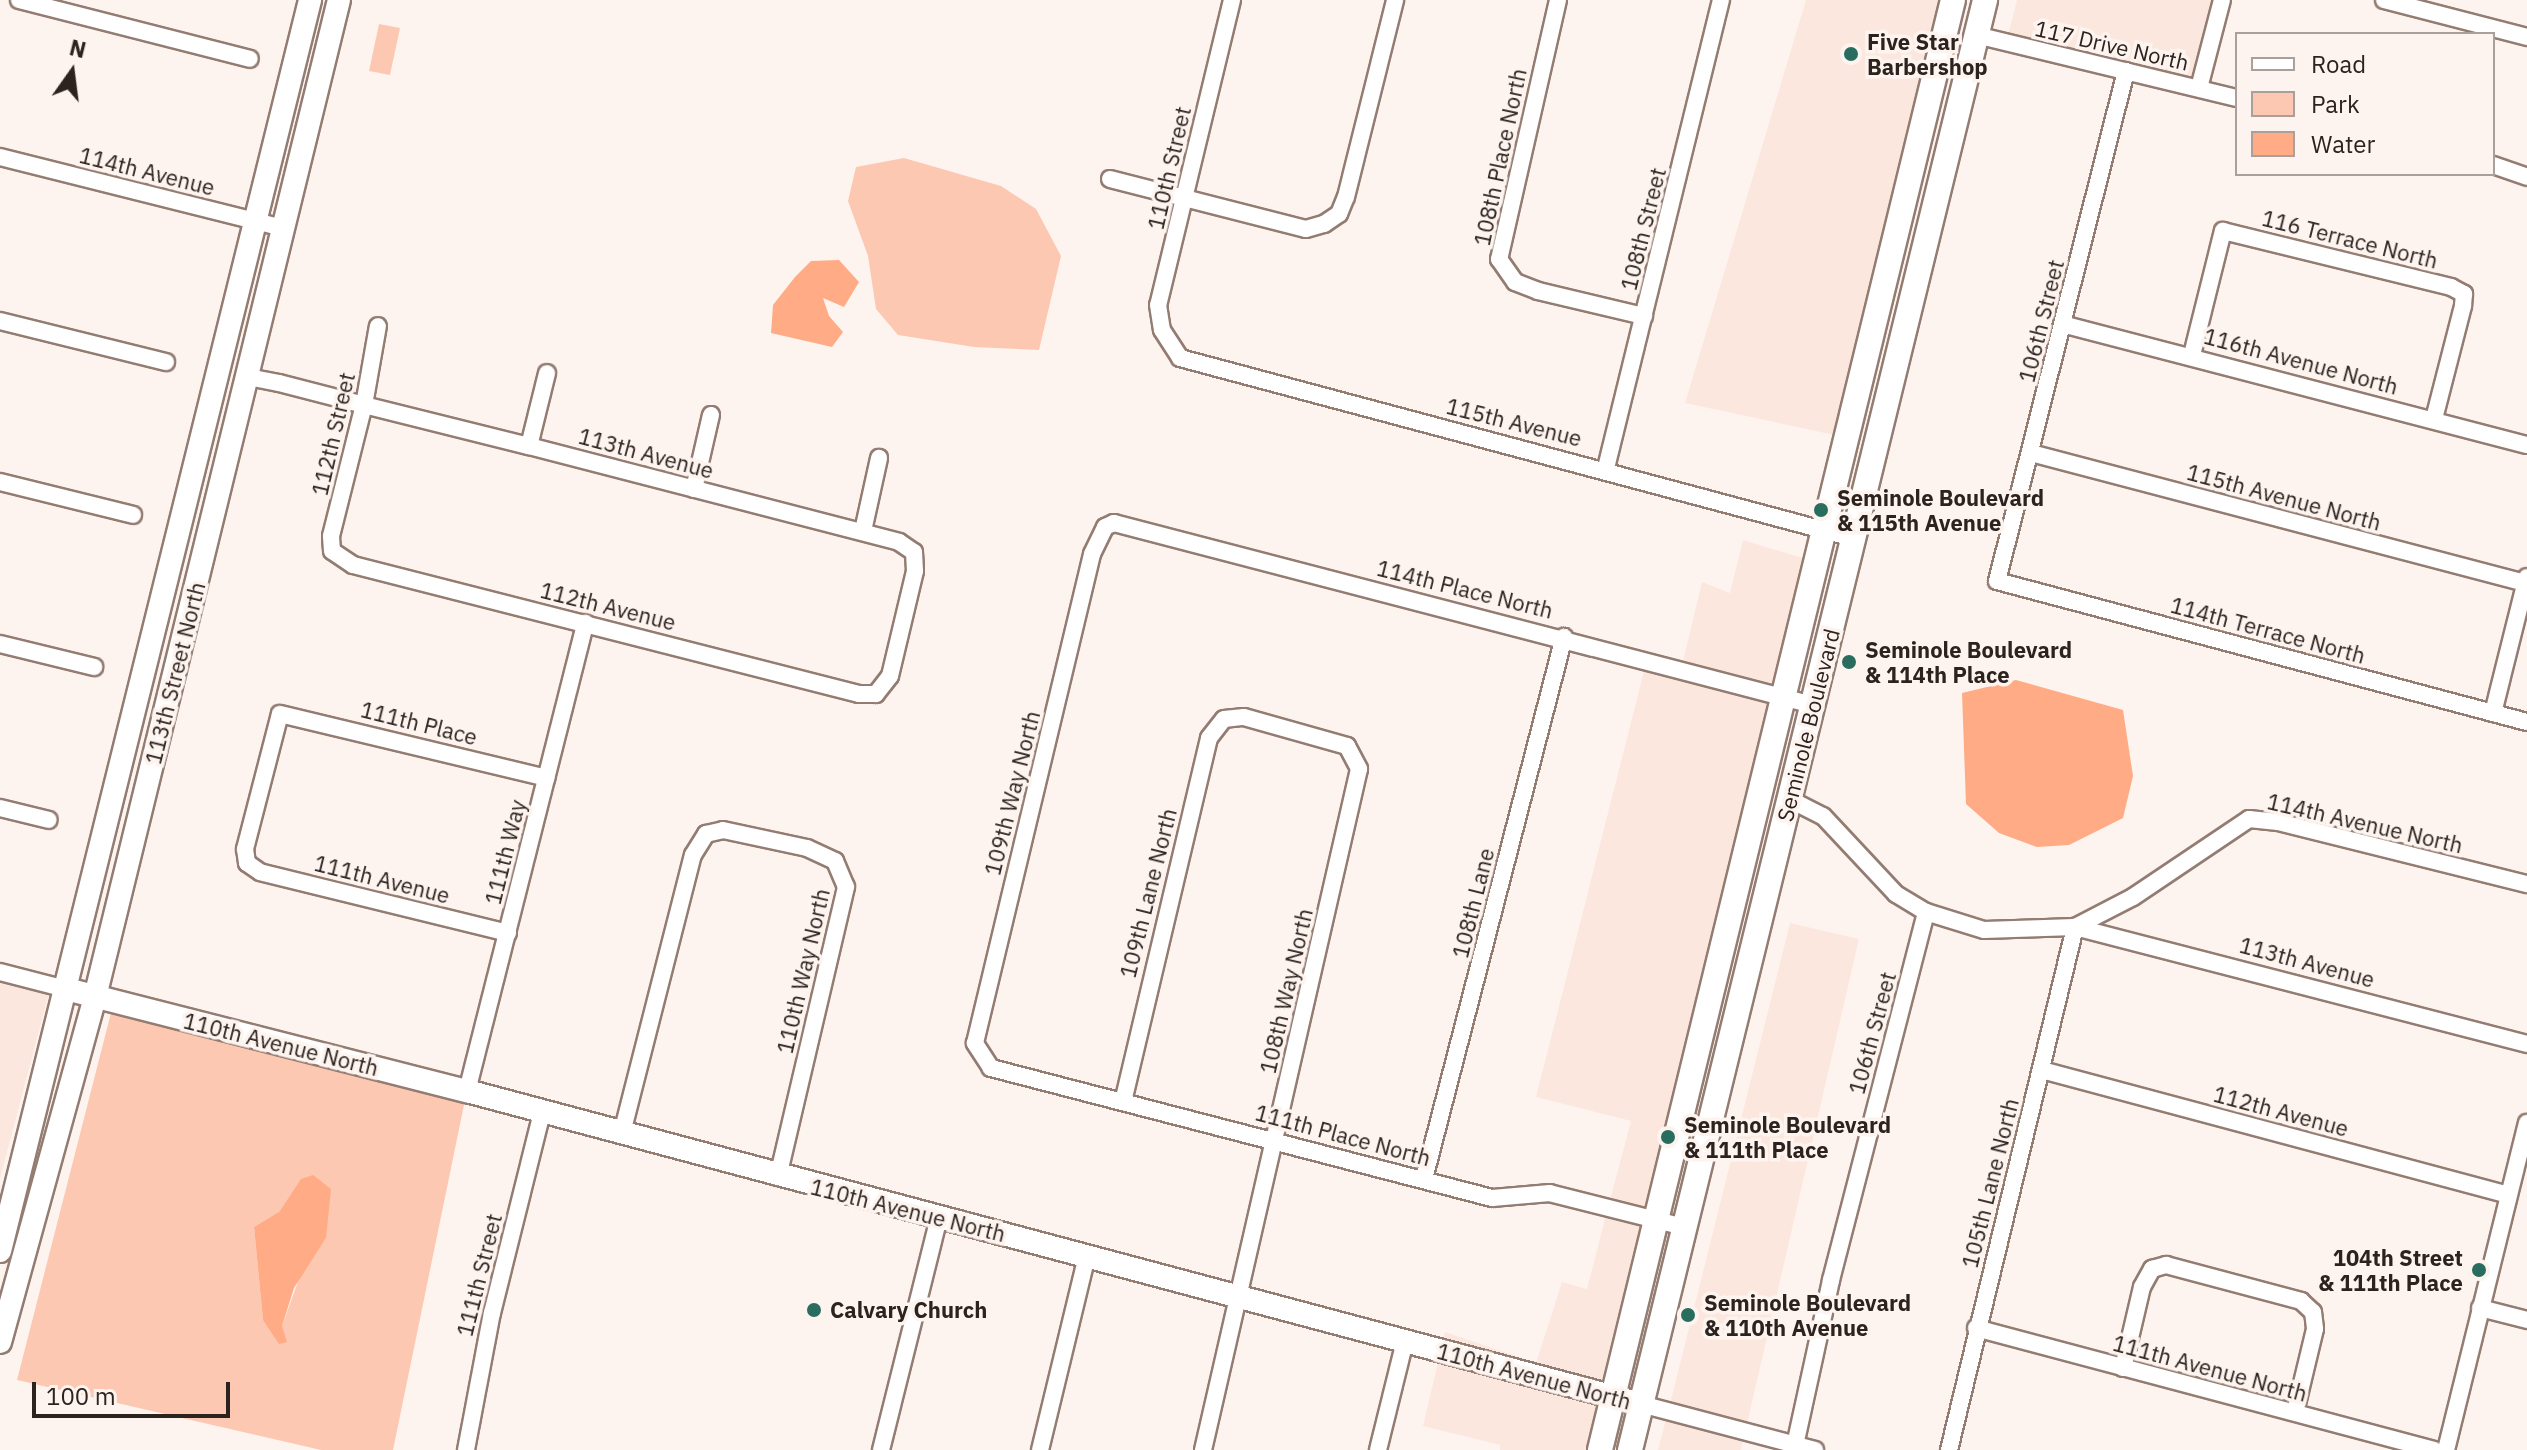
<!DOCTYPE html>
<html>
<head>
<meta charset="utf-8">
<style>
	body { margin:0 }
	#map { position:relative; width:2527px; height:1450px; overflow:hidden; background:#fef4ef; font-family:"IBM Plex Sans",sans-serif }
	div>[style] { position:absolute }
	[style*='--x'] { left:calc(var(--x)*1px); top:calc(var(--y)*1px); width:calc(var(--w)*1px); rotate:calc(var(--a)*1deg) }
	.built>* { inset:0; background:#fce7df }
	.green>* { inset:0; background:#fdc8b1 }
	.water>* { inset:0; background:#ffab86 }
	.roads { filter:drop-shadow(2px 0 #937c72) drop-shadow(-2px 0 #937c72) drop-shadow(0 2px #937c72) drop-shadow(0 -2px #937c72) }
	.street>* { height:16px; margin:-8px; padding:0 8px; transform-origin:8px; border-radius:8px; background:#fff }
	.secondary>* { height:22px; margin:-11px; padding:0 11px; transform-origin:11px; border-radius:11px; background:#fff }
	.primary>* { height:24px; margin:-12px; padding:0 12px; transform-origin:12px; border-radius:12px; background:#fff }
	.dots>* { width:22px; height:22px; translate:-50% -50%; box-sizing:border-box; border:4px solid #fef4ef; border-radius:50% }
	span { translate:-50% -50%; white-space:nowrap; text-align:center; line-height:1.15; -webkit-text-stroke:7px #fef4ef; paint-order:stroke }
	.poi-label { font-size:22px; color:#2c221e; font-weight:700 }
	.left { translate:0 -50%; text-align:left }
	.right { translate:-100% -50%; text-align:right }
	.street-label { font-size:22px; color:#2c221e }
	.legend { position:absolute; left:2235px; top:32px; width:260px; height:144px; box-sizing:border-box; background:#fef4ef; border:2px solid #aaa09b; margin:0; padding:10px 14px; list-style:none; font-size:24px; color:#2c221e }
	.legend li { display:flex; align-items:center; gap:16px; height:40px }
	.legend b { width:40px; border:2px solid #aaa09b }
	.north { position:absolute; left:32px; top:32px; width:80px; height:80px; -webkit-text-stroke:6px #fef4ef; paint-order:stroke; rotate:14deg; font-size:22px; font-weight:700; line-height:32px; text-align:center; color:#2c221e }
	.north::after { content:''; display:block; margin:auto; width:28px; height:36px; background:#2c221e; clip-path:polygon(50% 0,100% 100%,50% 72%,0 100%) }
	.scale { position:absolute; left:32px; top:1382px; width:198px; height:36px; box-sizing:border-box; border:4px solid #2c221e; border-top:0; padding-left:10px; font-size:24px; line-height:28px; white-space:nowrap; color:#2c221e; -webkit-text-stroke:6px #fef4ef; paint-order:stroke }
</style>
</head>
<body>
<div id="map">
	<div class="built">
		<div style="clip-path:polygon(1806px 0,1946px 0,1839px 436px,1685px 403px)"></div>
		<div style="clip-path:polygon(2017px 0,2215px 0,2195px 79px,2008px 35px)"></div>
		<div style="clip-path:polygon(1743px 540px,1809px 560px,1779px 688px,1683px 661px,1702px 582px,1730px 593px)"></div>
		<div style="clip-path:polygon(1645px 667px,1775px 703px,1651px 1211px,1610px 1200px,1631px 1121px,1536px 1097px)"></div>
		<div style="clip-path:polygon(1790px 923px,1859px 939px,1747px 1424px,1670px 1404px)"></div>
		<div style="clip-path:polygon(0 980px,49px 993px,0 1179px)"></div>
		<div style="clip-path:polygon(1606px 1215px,1648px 1226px,1608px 1388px,1442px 1343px,1445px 1332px,1536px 1363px,1562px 1282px,1587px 1289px)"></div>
		<div style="clip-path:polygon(1439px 1358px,1605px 1403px,1593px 1450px,1500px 1450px,1500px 1445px,1423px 1426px)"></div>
		<div style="clip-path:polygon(1666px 1419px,1743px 1439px,1741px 1450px,1658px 1450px)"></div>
	</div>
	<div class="green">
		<div style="clip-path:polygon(379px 24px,400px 28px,390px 75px,369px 71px)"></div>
		<div style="clip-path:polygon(904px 158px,1001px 186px,1036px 209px,1061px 256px,1039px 350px,974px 347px,898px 335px,876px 309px,868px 256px,848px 201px,856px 167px)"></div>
		<div style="clip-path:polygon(evenodd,112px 1009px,465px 1100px,393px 1450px,321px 1450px,17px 1380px,112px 1009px,280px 1211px,326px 1238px,300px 1276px,282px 1326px,263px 1320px,254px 1227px,280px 1211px)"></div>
	</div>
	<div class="water">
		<div style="clip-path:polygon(839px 260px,859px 282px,844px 307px,823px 298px,829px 316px,843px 332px,832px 347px,771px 333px,773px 305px,795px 277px,811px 261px)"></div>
		<div style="clip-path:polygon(2016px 680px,2123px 710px,2133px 776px,2123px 818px,2069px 845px,2037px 847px,1999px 833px,1966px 804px,1962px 693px)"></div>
		<div style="clip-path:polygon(313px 1175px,331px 1189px,326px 1238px,294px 1288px,282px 1326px,287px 1342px,279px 1344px,263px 1320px,254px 1227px,280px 1211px,301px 1179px)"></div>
	</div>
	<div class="roads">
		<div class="street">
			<div style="--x:19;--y:0;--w:238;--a:14.3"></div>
			<div style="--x:1232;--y:0;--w:314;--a:103.6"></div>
			<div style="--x:1158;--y:305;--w:25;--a:81"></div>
			<div style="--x:1162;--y:330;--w:33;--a:57"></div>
			<div style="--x:1180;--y:358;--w:697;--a:14.97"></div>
			<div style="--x:1558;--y:0;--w:266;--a:102.8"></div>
			<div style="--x:1499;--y:259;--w:28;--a:55"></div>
			<div style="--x:1515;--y:282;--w:25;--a:21"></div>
			<div style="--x:1538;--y:291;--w:109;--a:13.3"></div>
			<div style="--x:2384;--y:0;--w:148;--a:14.5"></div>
			<div style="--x:1976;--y:35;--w:268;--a:13.6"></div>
			<div style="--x:2126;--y:71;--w:526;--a:104.19"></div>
			<div style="--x:1997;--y:581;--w:548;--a:14.9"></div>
			<div style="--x:2199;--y:88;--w:91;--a:-75.4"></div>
			<div style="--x:0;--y:157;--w:292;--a:14.1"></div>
			<div style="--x:2493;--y:165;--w:36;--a:19"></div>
			<div style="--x:1110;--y:179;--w:202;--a:14.3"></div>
			<div style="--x:1306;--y:229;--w:19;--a:-16"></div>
			<div style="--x:1324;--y:224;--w:18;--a:-34"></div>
			<div style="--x:1339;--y:214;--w:18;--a:-68"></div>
			<div style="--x:1346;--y:197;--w:203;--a:-76"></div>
			<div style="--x:0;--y:321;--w:171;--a:13.9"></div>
			<div style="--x:2062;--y:324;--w:480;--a:14.6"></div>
			<div style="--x:2192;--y:355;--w:128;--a:-76"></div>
			<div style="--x:2223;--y:231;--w:235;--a:13.8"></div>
			<div style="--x:2451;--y:287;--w:15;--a:28"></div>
			<div style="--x:2464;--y:294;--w:12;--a:95"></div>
			<div style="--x:2463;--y:306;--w:117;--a:104.4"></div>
			<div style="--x:248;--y:377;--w:32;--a:11"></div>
			<div style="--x:279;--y:383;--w:88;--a:14.5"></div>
			<div style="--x:364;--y:405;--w:170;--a:14"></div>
			<div style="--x:529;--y:446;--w:382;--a:14.5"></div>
			<div style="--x:899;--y:542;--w:18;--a:34"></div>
			<div style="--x:914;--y:552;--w:19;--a:87"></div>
			<div style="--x:915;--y:571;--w:108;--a:103.4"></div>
			<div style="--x:890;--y:676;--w:23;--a:128"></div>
			<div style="--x:876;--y:694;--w:17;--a:180"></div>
			<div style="--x:859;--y:694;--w:522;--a:-165.7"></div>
			<div style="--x:353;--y:565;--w:25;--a:-146"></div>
			<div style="--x:332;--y:551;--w:15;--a:-94"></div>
			<div style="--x:331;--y:536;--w:135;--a:-75.9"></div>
			<div style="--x:364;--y:405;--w:80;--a:-80"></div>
			<div style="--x:529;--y:446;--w:75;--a:-76.1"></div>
			<div style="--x:2031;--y:453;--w:511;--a:14.74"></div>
			<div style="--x:1606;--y:468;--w:482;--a:-76.2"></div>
			<div style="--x:0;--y:482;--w:137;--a:13.9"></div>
			<div style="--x:694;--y:489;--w:76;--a:-77.1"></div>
			<div style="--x:863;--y:531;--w:75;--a:-77.6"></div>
			<div style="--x:0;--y:644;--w:97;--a:13.7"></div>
			<div style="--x:2493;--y:713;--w:140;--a:-76"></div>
			<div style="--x:1789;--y:799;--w:38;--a:27"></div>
			<div style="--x:1823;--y:816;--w:107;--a:46.9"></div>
			<div style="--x:1896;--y:894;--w:35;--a:31"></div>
			<div style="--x:1926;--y:912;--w:61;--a:17.2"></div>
			<div style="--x:1984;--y:930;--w:91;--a:-1.9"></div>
			<div style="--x:2075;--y:927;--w:65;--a:-27.3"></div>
			<div style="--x:2133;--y:897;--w:140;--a:-33.9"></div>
			<div style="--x:2249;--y:819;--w:29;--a:6"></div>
			<div style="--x:2278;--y:822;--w:257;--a:14"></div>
			<div style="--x:0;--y:808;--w:50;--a:13.8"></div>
			<div style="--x:508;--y:933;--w:255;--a:-166.2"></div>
			<div style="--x:260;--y:872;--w:16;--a:-145"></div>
			<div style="--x:247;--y:863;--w:14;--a:-98"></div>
			<div style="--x:245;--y:849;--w:139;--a:-75.5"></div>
			<div style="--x:280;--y:714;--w:274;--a:13.5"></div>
			<div style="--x:0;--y:972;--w:68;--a:14.4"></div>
			<div style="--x:2042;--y:1070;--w:482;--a:15"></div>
			<div style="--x:467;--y:1091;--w:483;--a:-75.8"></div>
			<div style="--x:1123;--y:1102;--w:374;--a:-76.7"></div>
			<div style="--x:1209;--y:738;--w:24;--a:-52"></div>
			<div style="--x:1224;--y:719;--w:20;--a:-6"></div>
			<div style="--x:1244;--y:717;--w:107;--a:15.7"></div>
			<div style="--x:1347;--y:746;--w:26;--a:62"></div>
			<div style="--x:1359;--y:769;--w:699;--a:102.9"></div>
			<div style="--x:622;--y:1133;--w:287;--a:-75.7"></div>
			<div style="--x:693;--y:855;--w:25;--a:-58"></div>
			<div style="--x:706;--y:834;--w:17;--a:-13"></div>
			<div style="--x:723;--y:830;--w:86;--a:12.1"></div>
			<div style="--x:807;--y:848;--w:31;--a:25"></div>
			<div style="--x:835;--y:861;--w:28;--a:67"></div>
			<div style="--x:846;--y:887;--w:298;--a:103.2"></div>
			<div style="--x:1424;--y:1179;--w:560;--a:-75.52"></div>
			<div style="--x:1684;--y:1227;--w:138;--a:-165.8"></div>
			<div style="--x:1550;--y:1193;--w:58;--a:175.1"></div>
			<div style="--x:1492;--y:1198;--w:518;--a:-165.45"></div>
			<div style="--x:991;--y:1068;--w:30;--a:-123"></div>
			<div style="--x:975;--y:1043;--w:503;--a:-76.54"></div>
			<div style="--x:1092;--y:554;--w:30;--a:-64"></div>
			<div style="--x:1105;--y:527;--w:10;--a:-24"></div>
			<div style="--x:1114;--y:523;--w:721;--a:14.61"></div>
			<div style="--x:2480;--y:1308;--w:49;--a:14.3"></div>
			<div style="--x:1976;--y:1328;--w:474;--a:14.9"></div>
			<div style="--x:2123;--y:1368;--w:83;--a:-76.8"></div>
			<div style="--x:2142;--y:1287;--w:21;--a:-61"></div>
			<div style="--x:2152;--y:1269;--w:15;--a:-16"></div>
			<div style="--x:2166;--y:1265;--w:140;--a:14.9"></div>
			<div style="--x:2301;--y:1301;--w:16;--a:43"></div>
			<div style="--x:2313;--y:1312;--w:17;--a:83"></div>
			<div style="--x:2315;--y:1329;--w:85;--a:103.5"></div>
			<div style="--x:1641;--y:1404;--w:180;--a:14.8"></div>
			<div style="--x:466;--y:1450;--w:139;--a:-79.3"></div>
			<div style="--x:492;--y:1313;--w:207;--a:-76"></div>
			<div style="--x:881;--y:1450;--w:240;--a:-76"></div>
			<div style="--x:1040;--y:1450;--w:200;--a:-76.4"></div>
			<div style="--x:1378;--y:1450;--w:112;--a:-76.1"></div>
			<div style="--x:1794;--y:1450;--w:174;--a:-77.7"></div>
			<div style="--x:1831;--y:1280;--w:380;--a:-75.5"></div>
			<div style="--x:1949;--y:1450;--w:538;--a:-76.45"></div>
			<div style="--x:2075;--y:927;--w:467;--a:14.5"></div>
			<div style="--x:2446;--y:1450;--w:337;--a:-76.1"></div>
		</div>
		<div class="secondary">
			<div style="--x:66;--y:989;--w:414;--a:14.3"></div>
			<div style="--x:467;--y:1091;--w:1215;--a:14.93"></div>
			<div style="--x:0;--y:1251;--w:1289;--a:-76.08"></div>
			<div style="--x:0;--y:1342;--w:358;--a:-74.6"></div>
			<div style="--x:95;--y:997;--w:1026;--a:-76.25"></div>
		</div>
		<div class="primary">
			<div style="--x:1600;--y:1450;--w:1492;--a:-76.32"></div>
			<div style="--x:1630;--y:1450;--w:1493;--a:-76.24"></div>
		</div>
	</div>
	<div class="dots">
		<div style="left:1851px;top:54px;background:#296d5f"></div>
		<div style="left:1821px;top:510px;background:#296d5f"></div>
		<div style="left:1849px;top:662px;background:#296d5f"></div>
		<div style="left:1668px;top:1137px;background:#296d5f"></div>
		<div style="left:2479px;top:1270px;background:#296d5f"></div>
		<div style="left:814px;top:1310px;background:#296d5f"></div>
		<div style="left:1688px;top:1315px;background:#296d5f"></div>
	</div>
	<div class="poi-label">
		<span class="left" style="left:1867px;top:54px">Five Star<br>Barbershop</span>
		<span class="left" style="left:1837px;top:510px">Seminole Boulevard<br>&amp; 115th Avenue</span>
		<span class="left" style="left:1865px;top:662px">Seminole Boulevard<br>&amp; 114th Place</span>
		<span class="left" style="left:1684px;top:1137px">Seminole Boulevard<br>&amp; 111th Place</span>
		<span class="right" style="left:2463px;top:1270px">104th Street<br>&amp; 111th Place</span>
		<span class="left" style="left:1704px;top:1315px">Seminole Boulevard<br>&amp; 110th Avenue</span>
		<span class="left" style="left:830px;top:1310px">Calvary Church</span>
	</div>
	<div class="street-label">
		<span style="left:2112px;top:45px;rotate:13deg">117 Drive North</span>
		<span style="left:1500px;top:157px;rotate:-78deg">108th Place North</span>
		<span style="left:1169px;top:168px;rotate:-77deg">110th Street</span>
		<span style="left:147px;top:171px;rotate:14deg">114th Avenue</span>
		<span style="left:1643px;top:229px;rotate:-76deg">108th Street</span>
		<span style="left:2350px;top:239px;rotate:14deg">116 Terrace North</span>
		<span style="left:2041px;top:321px;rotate:-76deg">106th Street</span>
		<span style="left:2301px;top:361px;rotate:15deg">116th Avenue North</span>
		<span style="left:1514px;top:422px;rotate:14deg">115th Avenue</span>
		<span style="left:333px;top:434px;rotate:-77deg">112th Street</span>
		<span style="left:646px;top:453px;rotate:15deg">113th Avenue</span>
		<span style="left:2284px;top:497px;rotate:15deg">115th Avenue North</span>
		<span style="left:1465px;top:589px;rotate:14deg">114th Place North</span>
		<span style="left:608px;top:606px;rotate:14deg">112th Avenue</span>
		<span style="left:2268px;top:630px;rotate:15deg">114th Terrace North</span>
		<span style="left:175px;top:673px;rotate:-76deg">113th Street North</span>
		<span style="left:419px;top:723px;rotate:14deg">111th Place</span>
		<span style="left:1808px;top:725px;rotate:-76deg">Seminole Boulevard</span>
		<span style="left:1012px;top:793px;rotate:-76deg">109th Way North</span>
		<span style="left:2365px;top:823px;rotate:13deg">114th Avenue North</span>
		<span style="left:505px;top:852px;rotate:-76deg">111th Way</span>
		<span style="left:382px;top:879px;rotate:14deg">111th Avenue</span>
		<span style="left:1148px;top:893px;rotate:-76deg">109th Lane North</span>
		<span style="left:1473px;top:903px;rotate:-76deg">108th Lane</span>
		<span style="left:2307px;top:962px;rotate:15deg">113th Avenue</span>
		<span style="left:803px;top:971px;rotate:-77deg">110th Way North</span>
		<span style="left:1286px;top:991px;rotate:-77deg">108th Way North</span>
		<span style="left:1872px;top:1033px;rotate:-75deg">106th Street</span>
		<span style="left:281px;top:1044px;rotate:14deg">110th Avenue North</span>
		<span style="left:2281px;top:1111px;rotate:15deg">112th Avenue</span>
		<span style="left:1343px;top:1135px;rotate:15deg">111th Place North</span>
		<span style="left:1990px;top:1183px;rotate:-76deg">105th Lane North</span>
		<span style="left:908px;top:1210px;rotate:14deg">110th Avenue North</span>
		<span style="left:479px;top:1275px;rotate:-76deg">111th Street</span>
		<span style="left:2210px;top:1368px;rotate:15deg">111th Avenue North</span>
		<span style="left:1534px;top:1376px;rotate:15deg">110th Avenue North</span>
	</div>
	<ul class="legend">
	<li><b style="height:10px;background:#fff"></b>Road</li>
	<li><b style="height:22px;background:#fdc8b1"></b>Park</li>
	<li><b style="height:22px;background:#ffab86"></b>Water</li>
	</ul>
	<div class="north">N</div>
	<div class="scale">100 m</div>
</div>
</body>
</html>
